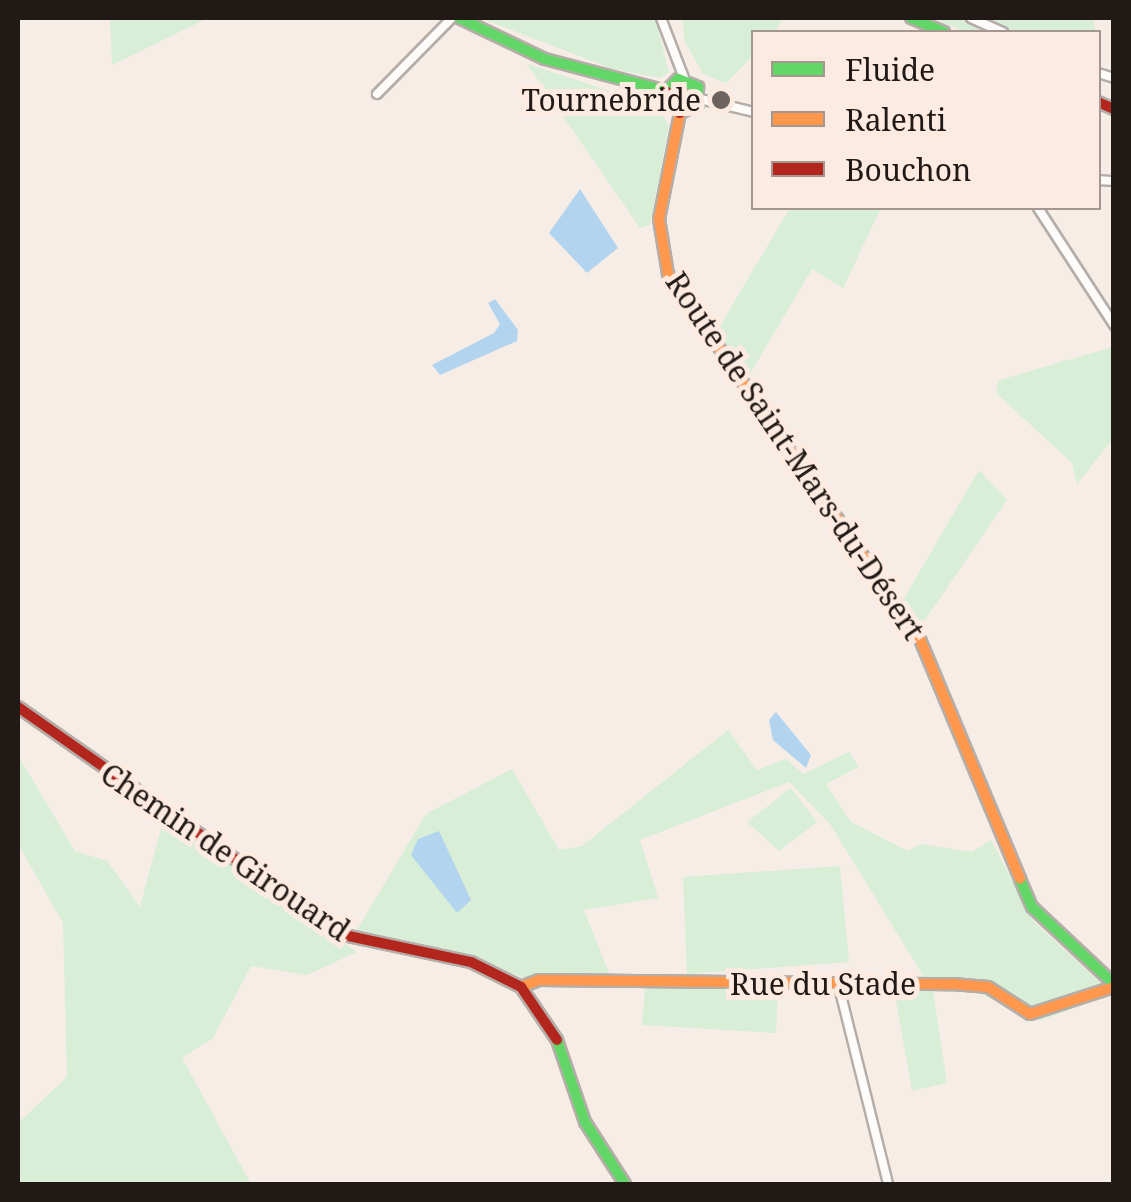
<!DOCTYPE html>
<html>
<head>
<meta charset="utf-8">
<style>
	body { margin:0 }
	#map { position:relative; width:1131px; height:1202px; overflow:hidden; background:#f7ede7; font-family:"Noto Serif",serif }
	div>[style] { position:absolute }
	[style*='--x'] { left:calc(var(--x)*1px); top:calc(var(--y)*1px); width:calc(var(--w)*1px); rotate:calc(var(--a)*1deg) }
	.green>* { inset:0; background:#d8eed7 }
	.water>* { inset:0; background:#b3d4ef }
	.roads { filter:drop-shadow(2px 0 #b5ada8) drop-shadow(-2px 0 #b5ada8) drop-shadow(0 2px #b5ada8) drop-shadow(0 -2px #b5ada8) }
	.street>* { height:8px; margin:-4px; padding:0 4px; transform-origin:4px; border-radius:4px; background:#fefcfb }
	.fast>* { height:10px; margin:-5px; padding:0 5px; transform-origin:5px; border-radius:5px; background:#63d668 }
	.slow>* { height:10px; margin:-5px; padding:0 5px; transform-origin:5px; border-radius:5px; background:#ff974d }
	.jam>* { height:10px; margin:-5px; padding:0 5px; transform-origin:5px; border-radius:5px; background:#b3261e }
	.dots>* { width:28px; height:28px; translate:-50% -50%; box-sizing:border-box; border:5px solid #fdebe1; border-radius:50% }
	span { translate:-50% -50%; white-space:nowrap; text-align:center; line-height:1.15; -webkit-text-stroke:10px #fdebe1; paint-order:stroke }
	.poi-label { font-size:30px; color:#211915 }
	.right { translate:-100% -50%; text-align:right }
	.street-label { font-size:30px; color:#211915 }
	.frame { position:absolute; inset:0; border:20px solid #211915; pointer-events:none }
	.legend { position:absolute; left:751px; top:30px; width:350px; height:180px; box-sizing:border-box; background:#fdebe1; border:2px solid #a5978f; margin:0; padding:12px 18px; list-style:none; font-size:30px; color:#211915 }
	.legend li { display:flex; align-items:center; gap:20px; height:50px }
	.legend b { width:50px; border:2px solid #a5978f }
</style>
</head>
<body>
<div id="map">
	<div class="green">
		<div style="clip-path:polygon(110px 18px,208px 18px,112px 65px)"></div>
		<div style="clip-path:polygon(480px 18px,655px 18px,669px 72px,660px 78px,613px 69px)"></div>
		<div style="clip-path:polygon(683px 18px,783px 18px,775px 32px,754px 32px,753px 56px,726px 83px,703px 74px,684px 40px)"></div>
		<div style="clip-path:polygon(933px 18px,1093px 18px,1096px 32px,966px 32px)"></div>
		<div style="clip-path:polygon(527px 64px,657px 106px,669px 126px,650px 225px,640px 228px)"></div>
		<div style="clip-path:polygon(790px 208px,881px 208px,843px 288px,812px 269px,747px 379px,715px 334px)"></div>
		<div style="clip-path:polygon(1113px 347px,1113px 439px,1077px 484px,1072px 463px,996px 393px,999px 380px)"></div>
		<div style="clip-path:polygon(979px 470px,1007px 500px,921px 626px,903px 600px)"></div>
		<div style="clip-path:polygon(728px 730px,757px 770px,786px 759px,804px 774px,849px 752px,859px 767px,826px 784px,851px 822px,908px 851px,921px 844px,972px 852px,991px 840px,1034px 922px,1113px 994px,1039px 1021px,979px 993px,933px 991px,947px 1083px,912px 1091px,895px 995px,932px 990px,830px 824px,789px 782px,640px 840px,658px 898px,584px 910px,611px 978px,521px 977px,464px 954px,357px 930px,426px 814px,512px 769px,559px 850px,582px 846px)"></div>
		<div style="clip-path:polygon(18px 755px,75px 851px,107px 861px,140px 907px,164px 817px,357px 952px,307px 975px,251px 966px,213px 1038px,182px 1058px,251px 1184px,18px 1184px,18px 1123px,67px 1077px,63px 923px,18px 844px)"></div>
		<div style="clip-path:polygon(791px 788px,817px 822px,779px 851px,747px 822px)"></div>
		<div style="clip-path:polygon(840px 866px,849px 962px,687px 974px,683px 877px)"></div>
		<div style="clip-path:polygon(645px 988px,778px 988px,776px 1033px,642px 1025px)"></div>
	</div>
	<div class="water">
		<div style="clip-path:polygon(580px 189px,618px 248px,587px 273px,549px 233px)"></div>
		<div style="clip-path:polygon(495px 299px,518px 330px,517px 341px,440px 375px,432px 365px,494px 333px,500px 324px,488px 303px)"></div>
		<div style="clip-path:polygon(776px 712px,811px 755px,806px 768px,773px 740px,769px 720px)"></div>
		<div style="clip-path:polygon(439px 831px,471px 900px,457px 913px,411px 855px,418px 839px)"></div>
	</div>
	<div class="roads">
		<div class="street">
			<div style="--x:661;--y:18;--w:64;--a:69"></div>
			<div style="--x:971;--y:18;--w:35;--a:24"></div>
			<div style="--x:1098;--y:73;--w:17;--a:17"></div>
			<div style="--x:377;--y:94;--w:107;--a:-45.4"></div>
			<div style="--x:700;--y:99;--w:56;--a:13.5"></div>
			<div style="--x:1098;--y:180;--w:16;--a:4"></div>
			<div style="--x:1038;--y:208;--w:140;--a:57"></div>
			<div style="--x:838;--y:983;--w:207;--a:76"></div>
		</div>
		<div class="fast">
			<div style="--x:459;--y:18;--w:95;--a:25.5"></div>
			<div style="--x:545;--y:59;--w:125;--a:14.8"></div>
			<div style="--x:911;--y:18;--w:36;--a:23"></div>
			<div style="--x:666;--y:91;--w:17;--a:-45"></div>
			<div style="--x:678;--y:79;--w:22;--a:22"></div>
			<div style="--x:698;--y:87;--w:17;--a:90"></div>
			<div style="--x:698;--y:104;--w:20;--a:153"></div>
			<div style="--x:1020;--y:879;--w:30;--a:67"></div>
			<div style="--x:1032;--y:907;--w:112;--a:43.2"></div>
			<div style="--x:557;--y:1040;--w:87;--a:71.1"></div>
			<div style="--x:585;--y:1122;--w:74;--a:57.2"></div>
		</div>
		<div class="slow">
			<div style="--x:680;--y:113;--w:108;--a:101.2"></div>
			<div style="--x:659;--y:219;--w:56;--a:80.7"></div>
			<div style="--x:668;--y:274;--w:441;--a:55.3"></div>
			<div style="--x:919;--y:637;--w:262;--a:67.3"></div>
			<div style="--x:521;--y:987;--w:19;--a:-21"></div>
			<div style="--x:539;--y:980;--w:414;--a:0.6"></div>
			<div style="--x:953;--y:984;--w:35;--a:5"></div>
			<div style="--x:988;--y:987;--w:50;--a:32.7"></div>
			<div style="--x:1030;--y:1014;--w:88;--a:-17.8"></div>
		</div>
		<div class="jam">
			<div style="--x:666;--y:91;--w:26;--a:58"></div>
			<div style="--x:1098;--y:102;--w:17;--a:24"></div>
			<div style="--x:18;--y:707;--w:398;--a:35"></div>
			<div style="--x:344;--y:935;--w:130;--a:12"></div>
			<div style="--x:471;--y:962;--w:56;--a:26.6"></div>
			<div style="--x:521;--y:987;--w:64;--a:55.8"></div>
		</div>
	</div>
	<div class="dots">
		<div style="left:721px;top:100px;background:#6c635e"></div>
	</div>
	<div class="poi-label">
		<span class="right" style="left:701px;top:100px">Tournebride</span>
	</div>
	<div class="street-label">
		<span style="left:795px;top:456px;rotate:56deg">Route de Saint-Mars-du-Désert</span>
		<span style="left:225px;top:852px;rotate:34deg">Chemin de Girouard</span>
		<span style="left:823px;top:984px">Rue du Stade</span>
	</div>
	<div class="frame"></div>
	<ul class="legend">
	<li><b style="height:12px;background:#63d668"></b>Fluide</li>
	<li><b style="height:12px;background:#ff974d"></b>Ralenti</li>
	<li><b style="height:12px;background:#b3261e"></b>Bouchon</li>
	</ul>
</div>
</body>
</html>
